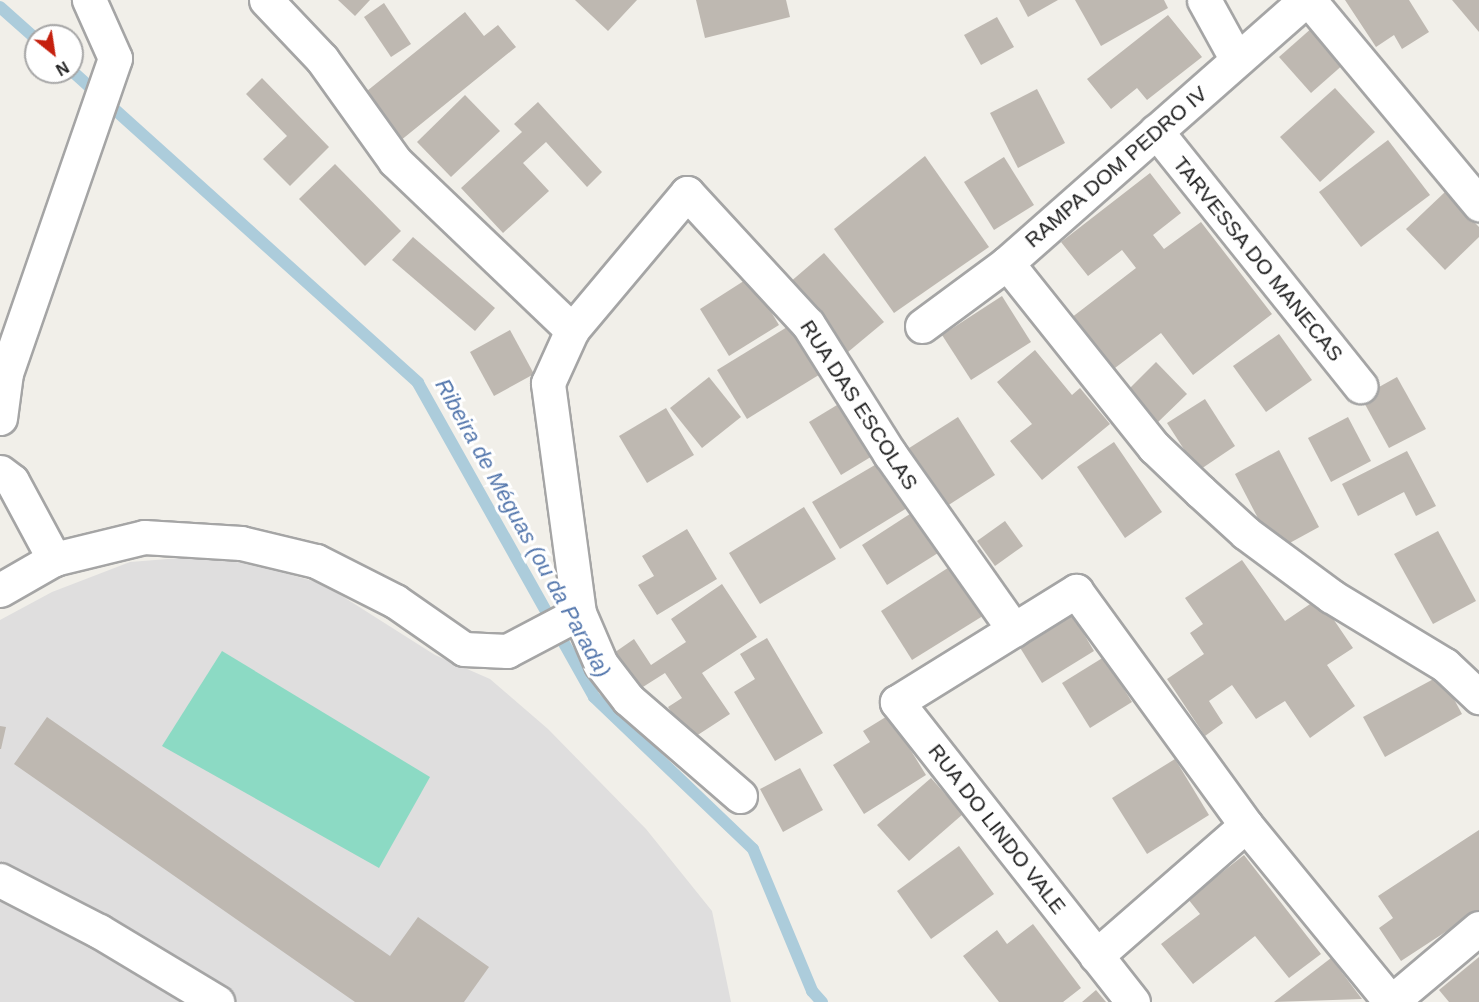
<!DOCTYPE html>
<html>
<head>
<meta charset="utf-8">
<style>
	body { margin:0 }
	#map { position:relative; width:1479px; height:1002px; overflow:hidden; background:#f1efe9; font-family:Helvetica,sans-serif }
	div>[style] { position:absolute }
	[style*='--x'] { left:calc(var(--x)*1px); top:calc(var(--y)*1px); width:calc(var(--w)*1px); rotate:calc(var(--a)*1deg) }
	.residential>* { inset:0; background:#dfdede }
	.pitch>* { inset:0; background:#8cdac4 }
	.stream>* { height:12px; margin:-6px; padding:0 6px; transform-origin:6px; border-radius:6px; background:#acccdb }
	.building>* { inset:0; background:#beb8b1 }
	.roads { filter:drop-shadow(2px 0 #a5a5a5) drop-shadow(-2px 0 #a5a5a5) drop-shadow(0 2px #a5a5a5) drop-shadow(0 -2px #a5a5a5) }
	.minor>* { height:33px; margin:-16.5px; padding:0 16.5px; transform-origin:16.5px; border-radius:16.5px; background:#fff }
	span { translate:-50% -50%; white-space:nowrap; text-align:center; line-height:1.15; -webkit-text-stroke:6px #fff; paint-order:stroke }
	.street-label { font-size:21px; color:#212121 }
	.water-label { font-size:22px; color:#5376ac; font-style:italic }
	.north { position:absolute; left:24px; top:24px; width:60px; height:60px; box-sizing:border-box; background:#fff; border:2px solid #a6a6a6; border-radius:50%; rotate:150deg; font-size:16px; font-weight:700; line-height:24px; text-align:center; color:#212121 }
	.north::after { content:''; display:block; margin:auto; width:21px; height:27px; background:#c5200e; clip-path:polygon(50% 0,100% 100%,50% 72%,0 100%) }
</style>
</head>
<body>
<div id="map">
	<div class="residential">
		<div style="clip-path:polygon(193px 557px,253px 564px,323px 584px,435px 655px,490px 679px,548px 729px,646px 829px,712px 911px,731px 1002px,0 1002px,0 620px,52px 592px,130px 562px)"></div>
	</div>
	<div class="pitch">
		<div style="clip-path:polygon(222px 651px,430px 777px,379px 868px,162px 746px)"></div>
	</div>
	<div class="stream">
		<div style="--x:0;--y:7;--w:48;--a:41.6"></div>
		<div style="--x:72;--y:71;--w:466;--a:42"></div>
		<div style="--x:418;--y:383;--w:360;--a:60.7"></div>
		<div style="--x:594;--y:697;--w:220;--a:43.7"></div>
		<div style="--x:753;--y:849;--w:154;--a:67.4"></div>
		<div style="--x:812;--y:991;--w:15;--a:48"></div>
	</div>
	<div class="building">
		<div style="clip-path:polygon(338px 0,370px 0,355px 16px)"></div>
		<div style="clip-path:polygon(575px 0,637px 0,608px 31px)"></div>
		<div style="clip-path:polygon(696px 0,786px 0,790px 17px,705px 38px)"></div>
		<div style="clip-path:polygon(1019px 0,1058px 0,1028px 17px)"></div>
		<div style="clip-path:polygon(1075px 0,1164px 0,1168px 8px,1101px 46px)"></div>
		<div style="clip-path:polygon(1345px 0,1409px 0,1429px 32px,1402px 49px,1394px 35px,1376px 47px)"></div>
		<div style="clip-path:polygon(1452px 0,1479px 0,1479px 32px)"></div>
		<div style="clip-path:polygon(384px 3px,411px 44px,391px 57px,364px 17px)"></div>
		<div style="clip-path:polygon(465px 12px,484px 36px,498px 25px,516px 47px,400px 141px,362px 95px)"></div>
		<div style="clip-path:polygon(1168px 15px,1202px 57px,1147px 100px,1137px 88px,1111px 109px,1087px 79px)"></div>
		<div style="clip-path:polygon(997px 17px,1014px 47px,981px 65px,964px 35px)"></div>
		<div style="clip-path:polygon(1313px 27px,1345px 63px,1311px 93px,1279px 57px)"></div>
		<div style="clip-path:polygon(262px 78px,329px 147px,290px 186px,263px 159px,287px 136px,246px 94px)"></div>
		<div style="clip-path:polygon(1335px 88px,1375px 132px,1320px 182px,1280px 137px)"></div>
		<div style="clip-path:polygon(1037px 89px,1065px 143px,1018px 168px,990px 113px)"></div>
		<div style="clip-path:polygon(465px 95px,500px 131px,451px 177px,417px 142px)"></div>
		<div style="clip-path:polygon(538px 102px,602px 172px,587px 187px,546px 142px,523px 163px,549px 191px,503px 233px,461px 188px,522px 132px,514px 124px)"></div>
		<div style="clip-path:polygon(1388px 140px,1430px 195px,1361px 247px,1319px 192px)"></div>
		<div style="clip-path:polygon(925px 156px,989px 247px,894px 313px,834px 229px)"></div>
		<div style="clip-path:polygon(1004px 157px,1034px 205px,994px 230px,964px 182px)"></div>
		<div style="clip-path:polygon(335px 164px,401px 231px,365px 266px,299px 199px)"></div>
		<div style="clip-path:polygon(1150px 173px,1181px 213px,1153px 235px,1164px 249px,1201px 222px,1272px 314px,1193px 375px,1161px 333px,1111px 371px,1071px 318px,1136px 268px,1122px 250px,1088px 276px,1061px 242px)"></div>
		<div style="clip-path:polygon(1445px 192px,1479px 227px,1479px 237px,1445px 270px,1406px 229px)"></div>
		<div style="clip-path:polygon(413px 237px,495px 308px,475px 331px,392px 260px)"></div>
		<div style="clip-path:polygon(824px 253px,884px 322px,848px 352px,789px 283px)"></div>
		<div style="clip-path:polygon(750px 277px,779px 325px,729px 356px,700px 309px)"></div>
		<div style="clip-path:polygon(1002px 296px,1031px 342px,971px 380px,942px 335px)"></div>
		<div style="clip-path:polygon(792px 324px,822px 373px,747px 419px,717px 370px)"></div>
		<div style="clip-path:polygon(510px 330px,534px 374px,494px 396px,470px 352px)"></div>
		<div style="clip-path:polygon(1279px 334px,1312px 380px,1266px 412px,1233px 366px)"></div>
		<div style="clip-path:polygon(1035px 350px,1072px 395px,1080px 388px,1110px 424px,1042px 480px,1010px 441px,1032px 424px,997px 382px)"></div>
		<div style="clip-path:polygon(1156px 362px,1187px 394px,1156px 424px,1126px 392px)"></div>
		<div style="clip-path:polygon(709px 377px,741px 417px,702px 448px,670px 408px)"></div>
		<div style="clip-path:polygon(1397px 377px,1426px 429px,1389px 448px,1361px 397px)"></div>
		<div style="clip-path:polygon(1205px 399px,1235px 446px,1198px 471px,1167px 423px)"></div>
		<div style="clip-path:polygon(842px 402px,874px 455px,841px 475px,809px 422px)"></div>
		<div style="clip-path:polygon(666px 408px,694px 455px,647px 483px,619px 436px)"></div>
		<div style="clip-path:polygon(958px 417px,995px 475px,944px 508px,906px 450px)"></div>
		<div style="clip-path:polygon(1348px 417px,1371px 461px,1331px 482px,1308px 438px)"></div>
		<div style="clip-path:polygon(1114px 442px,1162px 512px,1125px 538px,1077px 467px)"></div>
		<div style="clip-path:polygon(1279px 450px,1319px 527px,1275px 551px,1235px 474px)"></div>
		<div style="clip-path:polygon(1407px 451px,1436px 506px,1416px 516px,1404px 492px,1358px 516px,1342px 484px)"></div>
		<div style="clip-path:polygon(880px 462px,907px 508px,840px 549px,812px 502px)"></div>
		<div style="clip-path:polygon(804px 507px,836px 559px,760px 604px,729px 553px)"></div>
		<div style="clip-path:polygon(913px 512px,938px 553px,887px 585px,862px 545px)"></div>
		<div style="clip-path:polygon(1005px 521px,1023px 546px,995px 566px,977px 541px)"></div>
		<div style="clip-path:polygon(687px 529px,717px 579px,657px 615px,638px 585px,654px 576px,642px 556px)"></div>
		<div style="clip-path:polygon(1438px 531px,1476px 601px,1433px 624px,1394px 554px)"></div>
		<div style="clip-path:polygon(1242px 560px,1285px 621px,1319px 598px,1353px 648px,1327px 665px,1355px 706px,1310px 738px,1285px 701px,1256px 719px,1232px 685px,1209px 701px,1223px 723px,1205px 736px,1167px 679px,1204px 654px,1190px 633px,1203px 624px,1185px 598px)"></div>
		<div style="clip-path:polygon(954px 564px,986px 614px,912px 660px,881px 611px)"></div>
		<div style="clip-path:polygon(722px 584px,757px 637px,702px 673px,730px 714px,690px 740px,668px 707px,682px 698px,665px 673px,635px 692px,611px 655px,634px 639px,651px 665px,686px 642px,671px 619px)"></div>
		<div style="clip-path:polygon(1072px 614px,1094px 651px,1042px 683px,1019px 646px)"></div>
		<div style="clip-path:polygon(767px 638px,823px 733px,775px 761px,734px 692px,755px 679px,740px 654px)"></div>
		<div style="clip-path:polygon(1104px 657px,1132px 702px,1090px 728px,1062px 683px)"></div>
		<div style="clip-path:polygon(1441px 675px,1462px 714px,1385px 757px,1363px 717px)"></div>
		<div style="clip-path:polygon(889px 715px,926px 775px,864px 814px,833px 765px,870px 742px,863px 731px)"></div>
		<div style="clip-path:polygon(47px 717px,390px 956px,418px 917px,489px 967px,464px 1002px,355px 1002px,14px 764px)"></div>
		<div style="clip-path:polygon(0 726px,6px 727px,1px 749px,0 749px)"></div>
		<div style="clip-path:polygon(1175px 759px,1209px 815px,1147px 854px,1112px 798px)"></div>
		<div style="clip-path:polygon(800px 768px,823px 810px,783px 832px,760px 789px)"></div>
		<div style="clip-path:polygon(931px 778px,963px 814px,909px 861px,877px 825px)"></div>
		<div style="clip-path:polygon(1479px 830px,1479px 910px,1401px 961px,1379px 928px,1393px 918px,1378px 896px)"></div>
		<div style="clip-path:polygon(959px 846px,994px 894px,931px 939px,897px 891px)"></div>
		<div style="clip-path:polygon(1244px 855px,1321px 954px,1289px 978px,1255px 936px,1193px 984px,1161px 944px,1200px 914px,1188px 899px)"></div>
		<div style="clip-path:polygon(1033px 924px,1081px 988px,1063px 1002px,999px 1002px,963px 956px,997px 930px,1007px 944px)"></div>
		<div style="clip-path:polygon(1479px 957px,1479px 1002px,1449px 1002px,1439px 990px)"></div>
		<div style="clip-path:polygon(1331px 958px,1362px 999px,1274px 1002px)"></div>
		<div style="clip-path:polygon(1096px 990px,1106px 1002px,1082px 1002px)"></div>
	</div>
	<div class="roads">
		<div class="minor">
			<div style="--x:266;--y:0;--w:81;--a:46.5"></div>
			<div style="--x:322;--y:59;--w:125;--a:54.4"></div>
			<div style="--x:395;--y:161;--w:245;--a:43.7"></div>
			<div style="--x:1204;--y:0;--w:68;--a:61.2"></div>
			<div style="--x:1309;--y:0;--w:266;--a:50.2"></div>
			<div style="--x:1156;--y:131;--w:327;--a:51.3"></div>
			<div style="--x:1007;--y:263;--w:236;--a:51.4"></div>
			<div style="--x:1154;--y:447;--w:64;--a:43.7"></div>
			<div style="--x:1200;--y:491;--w:62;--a:42.4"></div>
			<div style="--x:1246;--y:533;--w:106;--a:36.5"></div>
			<div style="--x:1331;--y:596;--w:133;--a:31.2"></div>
			<div style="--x:1445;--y:665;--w:47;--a:43.3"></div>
			<div style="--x:922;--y:326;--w:106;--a:-36.5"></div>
			<div style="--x:1007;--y:263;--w:397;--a:-41.4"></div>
			<div style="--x:0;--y:418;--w:45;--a:-82.4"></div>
			<div style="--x:6;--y:373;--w:333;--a:-70.9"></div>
			<div style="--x:115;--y:58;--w:64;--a:-114.1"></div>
			<div style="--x:0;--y:472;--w:15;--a:37"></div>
			<div style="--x:12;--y:481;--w:89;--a:61.7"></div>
			<div style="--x:0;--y:590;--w:62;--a:-29.9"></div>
			<div style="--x:54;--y:559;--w:93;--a:-13.7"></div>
			<div style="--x:144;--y:537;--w:97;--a:3.5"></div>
			<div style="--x:241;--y:543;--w:77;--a:13.5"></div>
			<div style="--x:316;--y:561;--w:89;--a:26.9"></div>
			<div style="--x:395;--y:601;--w:84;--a:34.8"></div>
			<div style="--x:464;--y:649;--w:43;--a:2.7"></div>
			<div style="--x:507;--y:651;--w:81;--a:-27.8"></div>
			<div style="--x:740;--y:796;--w:148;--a:-139.1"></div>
			<div style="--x:628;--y:699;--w:44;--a:-127.6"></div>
			<div style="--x:601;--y:664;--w:56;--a:-113.3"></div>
			<div style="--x:579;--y:613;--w:232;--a:-97.7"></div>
			<div style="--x:548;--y:383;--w:58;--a:-65.6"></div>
			<div style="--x:572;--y:330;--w:179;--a:-50"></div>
			<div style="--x:687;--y:193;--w:178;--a:47.3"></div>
			<div style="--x:808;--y:324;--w:154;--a:57.8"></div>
			<div style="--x:890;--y:454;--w:215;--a:54.8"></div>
			<div style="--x:0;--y:880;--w:111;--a:27.3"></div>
			<div style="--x:99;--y:931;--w:138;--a:31"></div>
			<div style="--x:1096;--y:956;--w:199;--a:-41.1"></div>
			<div style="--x:1133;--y:1002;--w:382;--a:-128.2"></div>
			<div style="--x:897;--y:702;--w:211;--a:-31.8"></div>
			<div style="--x:1076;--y:591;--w:289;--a:54"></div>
			<div style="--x:1246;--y:825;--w:229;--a:50.7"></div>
			<div style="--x:1391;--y:1002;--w:115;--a:-40.1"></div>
		</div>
	</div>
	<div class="street-label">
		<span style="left:1116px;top:167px;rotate:-41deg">RAMPA DOM PEDRO IV</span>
		<span style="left:1258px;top:259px;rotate:51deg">TARVESSA DO MANECAS</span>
		<span style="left:859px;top:405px;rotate:57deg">RUA DAS ESCOLAS</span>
		<span style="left:997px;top:829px;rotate:52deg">RUA DO LINDO VALE</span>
	</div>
	<div class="water-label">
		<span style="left:523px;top:528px;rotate:61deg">Ribeira de Méguas (ou da Parada)</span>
	</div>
	<div class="north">N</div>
</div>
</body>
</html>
